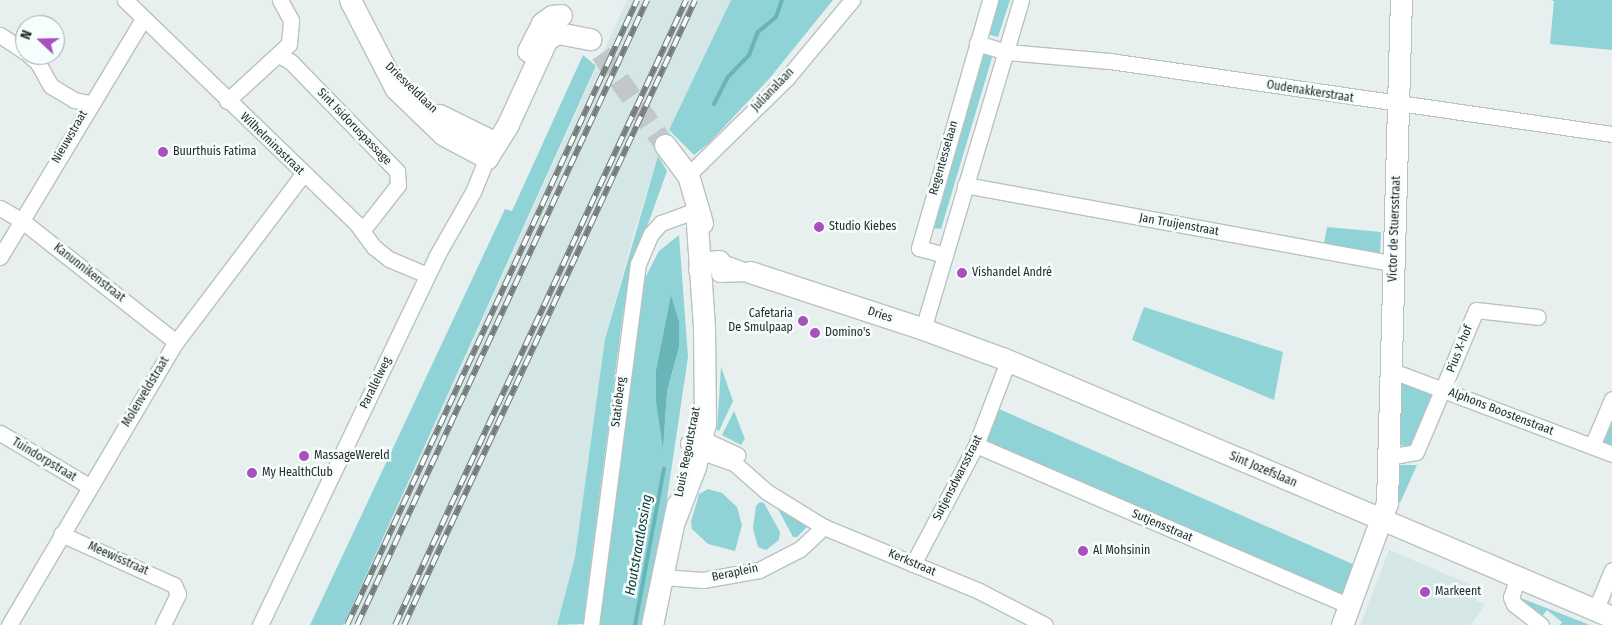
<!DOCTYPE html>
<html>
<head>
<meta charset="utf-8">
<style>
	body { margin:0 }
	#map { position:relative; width:1612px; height:625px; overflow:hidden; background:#e8efef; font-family:"Fira Sans Condensed",sans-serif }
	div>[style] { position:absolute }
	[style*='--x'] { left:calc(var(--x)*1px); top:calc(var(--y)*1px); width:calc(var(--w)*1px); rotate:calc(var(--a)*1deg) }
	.built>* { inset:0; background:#d5e6e7 }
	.green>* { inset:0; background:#8fd3d6 }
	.water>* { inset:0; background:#69b4b7 }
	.stream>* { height:4px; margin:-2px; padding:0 2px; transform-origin:2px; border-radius:2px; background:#69b4b7 }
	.secondary-tunnel>* { height:21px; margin-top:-10.5px; transform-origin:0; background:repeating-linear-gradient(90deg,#c2c8c8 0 21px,transparent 0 32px) }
	.roads { filter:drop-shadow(1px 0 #bac1c1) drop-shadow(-1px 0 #bac1c1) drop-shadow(0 1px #bac1c1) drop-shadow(0 -1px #bac1c1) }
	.street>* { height:15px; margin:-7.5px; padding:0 7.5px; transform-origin:7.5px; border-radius:7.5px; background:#fff }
	.secondary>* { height:21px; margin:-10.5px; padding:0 10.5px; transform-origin:10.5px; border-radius:10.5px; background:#fff }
	.rail>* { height:5.5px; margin-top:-2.75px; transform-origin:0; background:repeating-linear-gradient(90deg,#f5fdfd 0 11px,#777c7c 0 22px); box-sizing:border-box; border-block:1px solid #777c7c }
	.dots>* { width:14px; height:14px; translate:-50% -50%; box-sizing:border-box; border:2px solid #f5fdfd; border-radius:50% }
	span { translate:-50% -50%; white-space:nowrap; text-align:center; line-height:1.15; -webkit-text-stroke:5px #f5fdfd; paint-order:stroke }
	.street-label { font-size:12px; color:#282b2b }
	.poi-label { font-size:12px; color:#282b2b }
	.left { translate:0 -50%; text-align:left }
	.right { translate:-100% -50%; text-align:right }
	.water-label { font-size:14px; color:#0f3536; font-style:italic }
	.north { position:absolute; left:15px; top:15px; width:50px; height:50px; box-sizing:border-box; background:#f5fdfd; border:1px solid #a3a9a9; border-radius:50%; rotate:291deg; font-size:14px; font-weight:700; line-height:20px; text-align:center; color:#282b2b }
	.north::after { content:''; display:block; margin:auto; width:18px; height:22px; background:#a850bc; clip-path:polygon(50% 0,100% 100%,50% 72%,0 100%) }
</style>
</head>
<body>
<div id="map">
	<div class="built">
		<div style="clip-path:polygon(627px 0,731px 0,658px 156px,632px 239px,605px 339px,575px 557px,557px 625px,344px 625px)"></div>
		<div style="clip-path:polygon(1389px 550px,1476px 587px,1477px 601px,1485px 604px,1471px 625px,1360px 625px)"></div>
	</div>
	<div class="green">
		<div style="clip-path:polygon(731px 0,833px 0,769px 79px,709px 143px,694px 155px,669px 130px)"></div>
		<div style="clip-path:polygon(992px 0,1010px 0,998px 37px,982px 33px)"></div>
		<div style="clip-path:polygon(1550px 0,1612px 0,1612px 50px,1550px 44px,1554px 1px)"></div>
		<div style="clip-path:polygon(978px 48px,994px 51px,941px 229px,928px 228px)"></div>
		<div style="clip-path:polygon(583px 55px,596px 66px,345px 622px,343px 625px,310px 625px,505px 209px,512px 211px)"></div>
		<div style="clip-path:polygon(658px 156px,667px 171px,642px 241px,623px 312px,583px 624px,557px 625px,575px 557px,605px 339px)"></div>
		<div style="clip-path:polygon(1327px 227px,1381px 232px,1380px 254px,1324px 244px)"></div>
		<div style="clip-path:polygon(evenodd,679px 235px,688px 357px,664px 519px,642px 625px,598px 625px,638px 304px,646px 276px,659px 251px,679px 235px,671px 296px,673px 370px,667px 392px,663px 449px,656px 402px,656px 370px,671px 296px)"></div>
		<div style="clip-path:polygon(1144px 307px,1283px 352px,1274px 400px,1132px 340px)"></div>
		<div style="clip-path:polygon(721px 367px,733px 401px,719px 431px,717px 430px)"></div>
		<div style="clip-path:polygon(1400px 381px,1434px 394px,1411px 447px,1406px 448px,1399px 443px)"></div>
		<div style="clip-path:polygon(999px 409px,1355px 565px,1345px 597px,985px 442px)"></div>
		<div style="clip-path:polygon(1612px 410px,1612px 445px,1603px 442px)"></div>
		<div style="clip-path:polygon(734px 411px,745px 439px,741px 445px,722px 435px)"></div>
		<div style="clip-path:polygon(1399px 465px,1417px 465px,1400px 503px,1395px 501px,1395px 469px)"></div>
		<div style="clip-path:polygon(708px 489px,722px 493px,737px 507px,742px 525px,735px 551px,708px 544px,692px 529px,691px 522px,699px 494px)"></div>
		<div style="clip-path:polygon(760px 502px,764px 503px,780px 532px,779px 540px,766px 550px,758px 547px,753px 528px,756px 506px)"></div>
		<div style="clip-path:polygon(778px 509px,808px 526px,797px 537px,793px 537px)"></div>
		<div style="clip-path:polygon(1518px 597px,1590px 625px,1560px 625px,1562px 622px,1547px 610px,1540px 619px)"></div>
	</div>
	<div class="water">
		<div style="clip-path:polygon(671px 295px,679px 322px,679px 346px,667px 392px,663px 450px,656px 402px,656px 370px)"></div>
	</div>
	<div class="stream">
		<div style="--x:714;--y:104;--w:29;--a:-63"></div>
		<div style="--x:727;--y:78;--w:32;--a:-46"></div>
		<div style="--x:749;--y:55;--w:25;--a:-69"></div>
		<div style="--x:758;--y:32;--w:23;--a:-40"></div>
		<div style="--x:776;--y:17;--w:18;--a:-71"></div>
		<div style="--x:635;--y:625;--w:159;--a:-79.5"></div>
	</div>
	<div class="secondary-tunnel">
		<div style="--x:601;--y:53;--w:112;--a:55.2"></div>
	</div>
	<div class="roads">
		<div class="street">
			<div style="--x:125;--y:0;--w:322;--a:44"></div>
			<div style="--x:357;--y:224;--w:29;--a:54"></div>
			<div style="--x:374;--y:247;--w:19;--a:39"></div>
			<div style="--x:389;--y:259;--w:41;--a:22.8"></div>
			<div style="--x:0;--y:35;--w:30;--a:34"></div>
			<div style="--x:977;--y:43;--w:31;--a:17"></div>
			<div style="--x:1007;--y:52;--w:103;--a:5"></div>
			<div style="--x:1110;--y:61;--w:507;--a:8.27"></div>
			<div style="--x:29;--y:55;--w:12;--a:42"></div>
			<div style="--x:38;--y:63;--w:26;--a:61"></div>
			<div style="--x:51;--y:86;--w:27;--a:31"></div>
			<div style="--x:74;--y:100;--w:16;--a:11"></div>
			<div style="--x:279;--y:55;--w:14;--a:30"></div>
			<div style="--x:291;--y:62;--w:152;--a:45.8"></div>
			<div style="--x:397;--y:171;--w:14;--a:86"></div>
			<div style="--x:398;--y:185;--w:58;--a:128"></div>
			<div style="--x:227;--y:101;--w:84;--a:-42.6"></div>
			<div style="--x:289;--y:44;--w:24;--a:-85"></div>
			<div style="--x:291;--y:20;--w:23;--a:-119"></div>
			<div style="--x:688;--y:175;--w:139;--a:-44.4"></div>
			<div style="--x:787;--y:78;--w:102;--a:-50.2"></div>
			<div style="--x:965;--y:185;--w:436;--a:10.4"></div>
			<div style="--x:0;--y:208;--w:24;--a:30"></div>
			<div style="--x:21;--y:220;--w:197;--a:38.2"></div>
			<div style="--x:945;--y:255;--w:27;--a:-165"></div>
			<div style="--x:919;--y:248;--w:258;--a:-74"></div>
			<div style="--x:0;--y:257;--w:278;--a:-59"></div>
			<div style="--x:719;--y:261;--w:33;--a:20"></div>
			<div style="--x:719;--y:274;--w:27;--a:-2"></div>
			<div style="--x:923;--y:329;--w:343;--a:-73.4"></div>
			<div style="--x:1390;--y:370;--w:237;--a:20.7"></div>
			<div style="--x:0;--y:433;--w:104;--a:30.8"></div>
			<div style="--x:692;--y:442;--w:11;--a:-15"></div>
			<div style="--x:703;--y:439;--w:38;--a:25"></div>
			<div style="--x:688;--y:443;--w:14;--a:36"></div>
			<div style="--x:699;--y:451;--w:37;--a:19"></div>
			<div style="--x:734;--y:463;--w:44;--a:41.3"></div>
			<div style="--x:767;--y:492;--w:67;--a:31.6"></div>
			<div style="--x:824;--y:527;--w:168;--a:22.4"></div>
			<div style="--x:979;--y:591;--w:74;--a:27.3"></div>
			<div style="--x:976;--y:445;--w:406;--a:23.3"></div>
			<div style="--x:1592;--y:446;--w:51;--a:-66.9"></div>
			<div style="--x:1388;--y:457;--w:28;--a:-10"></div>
			<div style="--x:1416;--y:452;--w:154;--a:-67.1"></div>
			<div style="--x:1476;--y:310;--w:62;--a:6.4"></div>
			<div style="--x:61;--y:534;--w:124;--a:24.3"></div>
			<div style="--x:174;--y:585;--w:10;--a:66"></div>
			<div style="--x:178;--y:594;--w:34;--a:116"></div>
			<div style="--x:913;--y:564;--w:135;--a:-62.1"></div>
			<div style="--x:976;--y:445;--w:90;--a:-69.1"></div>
			<div style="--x:663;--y:577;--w:40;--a:4.3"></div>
			<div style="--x:703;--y:580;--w:57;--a:-10.1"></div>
			<div style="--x:759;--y:570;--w:46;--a:-27.1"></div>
			<div style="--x:800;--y:549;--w:33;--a:-43"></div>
			<div style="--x:1517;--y:579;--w:19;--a:108"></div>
			<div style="--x:1511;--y:597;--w:8;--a:67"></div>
			<div style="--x:1514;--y:604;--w:34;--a:38"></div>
			<div style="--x:1595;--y:611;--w:44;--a:-67.5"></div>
			<div style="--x:9;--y:625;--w:329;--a:-59.5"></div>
			<div style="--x:176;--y:342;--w:212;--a:-52.9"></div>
			<div style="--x:260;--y:625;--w:408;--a:-64.4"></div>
			<div style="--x:436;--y:257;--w:75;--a:-60.4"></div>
			<div style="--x:473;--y:192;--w:37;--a:-68"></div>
			<div style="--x:591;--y:625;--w:364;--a:-82.6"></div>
			<div style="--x:638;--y:264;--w:33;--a:-67"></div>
			<div style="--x:651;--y:234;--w:15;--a:-48"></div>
			<div style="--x:661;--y:223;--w:37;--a:-20"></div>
		</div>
		<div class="secondary">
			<div style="--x:350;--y:0;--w:100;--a:62.7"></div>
			<div style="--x:396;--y:89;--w:66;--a:43.8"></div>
			<div style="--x:444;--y:135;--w:49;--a:28.1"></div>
			<div style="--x:487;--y:158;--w:40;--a:-58"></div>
			<div style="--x:508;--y:124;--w:94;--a:-65.4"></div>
			<div style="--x:547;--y:39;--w:13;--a:-29"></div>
			<div style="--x:558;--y:33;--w:33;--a:11"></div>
			<div style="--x:528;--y:51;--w:31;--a:-63"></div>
			<div style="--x:542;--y:23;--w:12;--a:-35"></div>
			<div style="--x:552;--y:16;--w:9;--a:-6"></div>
			<div style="--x:439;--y:115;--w:61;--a:26.1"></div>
			<div style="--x:665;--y:145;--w:38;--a:53"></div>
			<div style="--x:688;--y:175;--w:50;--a:73.7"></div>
			<div style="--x:699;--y:269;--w:12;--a:-35"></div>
			<div style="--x:709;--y:262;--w:10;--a:-6"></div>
			<div style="--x:750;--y:272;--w:182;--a:18.2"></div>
			<div style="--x:923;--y:329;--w:84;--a:20.2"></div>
			<div style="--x:1002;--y:358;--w:663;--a:23.01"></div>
			<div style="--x:675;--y:519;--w:56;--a:-69"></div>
			<div style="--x:695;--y:467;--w:45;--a:-77.2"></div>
			<div style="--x:705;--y:423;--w:96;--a:-90.6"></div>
			<div style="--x:704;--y:327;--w:117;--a:-93.9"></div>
			<div style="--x:652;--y:625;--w:123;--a:-78.2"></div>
			<div style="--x:1342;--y:625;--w:130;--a:-69.8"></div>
			<div style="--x:1387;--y:503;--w:503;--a:-88.41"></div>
		</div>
	</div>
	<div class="rail">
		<div style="--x:347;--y:625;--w:689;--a:-65.11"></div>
		<div style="--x:357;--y:625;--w:689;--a:-65.11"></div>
		<div style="--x:395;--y:625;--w:689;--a:-65.03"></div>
		<div style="--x:404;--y:625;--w:689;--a:-65.03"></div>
	</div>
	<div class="dots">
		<div style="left:163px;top:152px;background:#a850bc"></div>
		<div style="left:819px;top:227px;background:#a850bc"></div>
		<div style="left:962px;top:273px;background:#a850bc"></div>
		<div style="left:803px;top:321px;background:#a850bc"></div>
		<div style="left:815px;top:333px;background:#a850bc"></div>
		<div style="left:304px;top:456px;background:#a850bc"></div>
		<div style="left:252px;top:473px;background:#a850bc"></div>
		<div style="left:1083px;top:551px;background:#a850bc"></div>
		<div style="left:1425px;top:592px;background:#a850bc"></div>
	</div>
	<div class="street-label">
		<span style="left:411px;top:88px;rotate:44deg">Driesveldlaan</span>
		<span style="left:773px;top:90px;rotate:-46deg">Julianalaan</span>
		<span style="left:1310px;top:92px;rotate:9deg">Oudenakkerstraat</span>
		<span style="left:354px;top:127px;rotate:46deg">Sint Isidoruspassage</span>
		<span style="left:70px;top:137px;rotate:-60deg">Nieuwstraat</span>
		<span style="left:272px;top:144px;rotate:44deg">Wilhelminastraat</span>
		<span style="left:944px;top:158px;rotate:-74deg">Regentesselaan</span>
		<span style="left:1179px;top:225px;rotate:10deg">Jan Truijenstraat</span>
		<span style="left:1395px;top:229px;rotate:-88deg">Victor de Stuersstraat</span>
		<span style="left:89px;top:273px;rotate:38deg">Kanunnikenstraat</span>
		<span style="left:880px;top:315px;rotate:18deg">Dries</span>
		<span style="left:1460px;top:349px;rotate:-68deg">Pius X-hof</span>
		<span style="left:376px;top:383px;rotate:-64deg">Parallelweg</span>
		<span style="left:146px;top:392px;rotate:-59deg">Molenveldstraat</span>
		<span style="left:619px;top:402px;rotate:-83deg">Statieberg</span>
		<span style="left:1501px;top:412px;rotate:21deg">Alphons Boostenstraat</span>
		<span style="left:688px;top:452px;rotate:-79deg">Louis Regoutstraat</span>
		<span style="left:44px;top:460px;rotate:31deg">Tuindorpstraat</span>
		<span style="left:1263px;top:470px;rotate:23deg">Sint Jozefslaan</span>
		<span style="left:958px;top:478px;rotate:-63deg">Sutjensdwarsstraat</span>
		<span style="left:1162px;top:526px;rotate:23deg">Sutjensstraat</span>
		<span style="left:118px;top:559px;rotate:24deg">Meewisstraat</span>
		<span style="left:912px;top:563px;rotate:23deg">Kerkstraat</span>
		<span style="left:735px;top:573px;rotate:-12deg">Beraplein</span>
	</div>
	<div class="poi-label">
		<span class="left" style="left:173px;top:152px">Buurthuis Fatima</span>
		<span class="left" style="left:829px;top:227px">Studio Kiebes</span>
		<span class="left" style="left:972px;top:273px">Vishandel André</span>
		<span class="right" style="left:793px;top:321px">Cafetaria<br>De Smulpaap</span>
		<span class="left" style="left:825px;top:333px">Domino's</span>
		<span class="left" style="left:314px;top:456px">MassageWereld</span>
		<span class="left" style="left:262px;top:473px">My HealthClub</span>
		<span class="left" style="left:1093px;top:551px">Al Mohsinin</span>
		<span class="left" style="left:1435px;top:592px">Markeent</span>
	</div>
	<div class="water-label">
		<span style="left:639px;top:545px;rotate:-80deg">Houtstraatlossing</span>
	</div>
	<div class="north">N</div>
</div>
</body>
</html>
